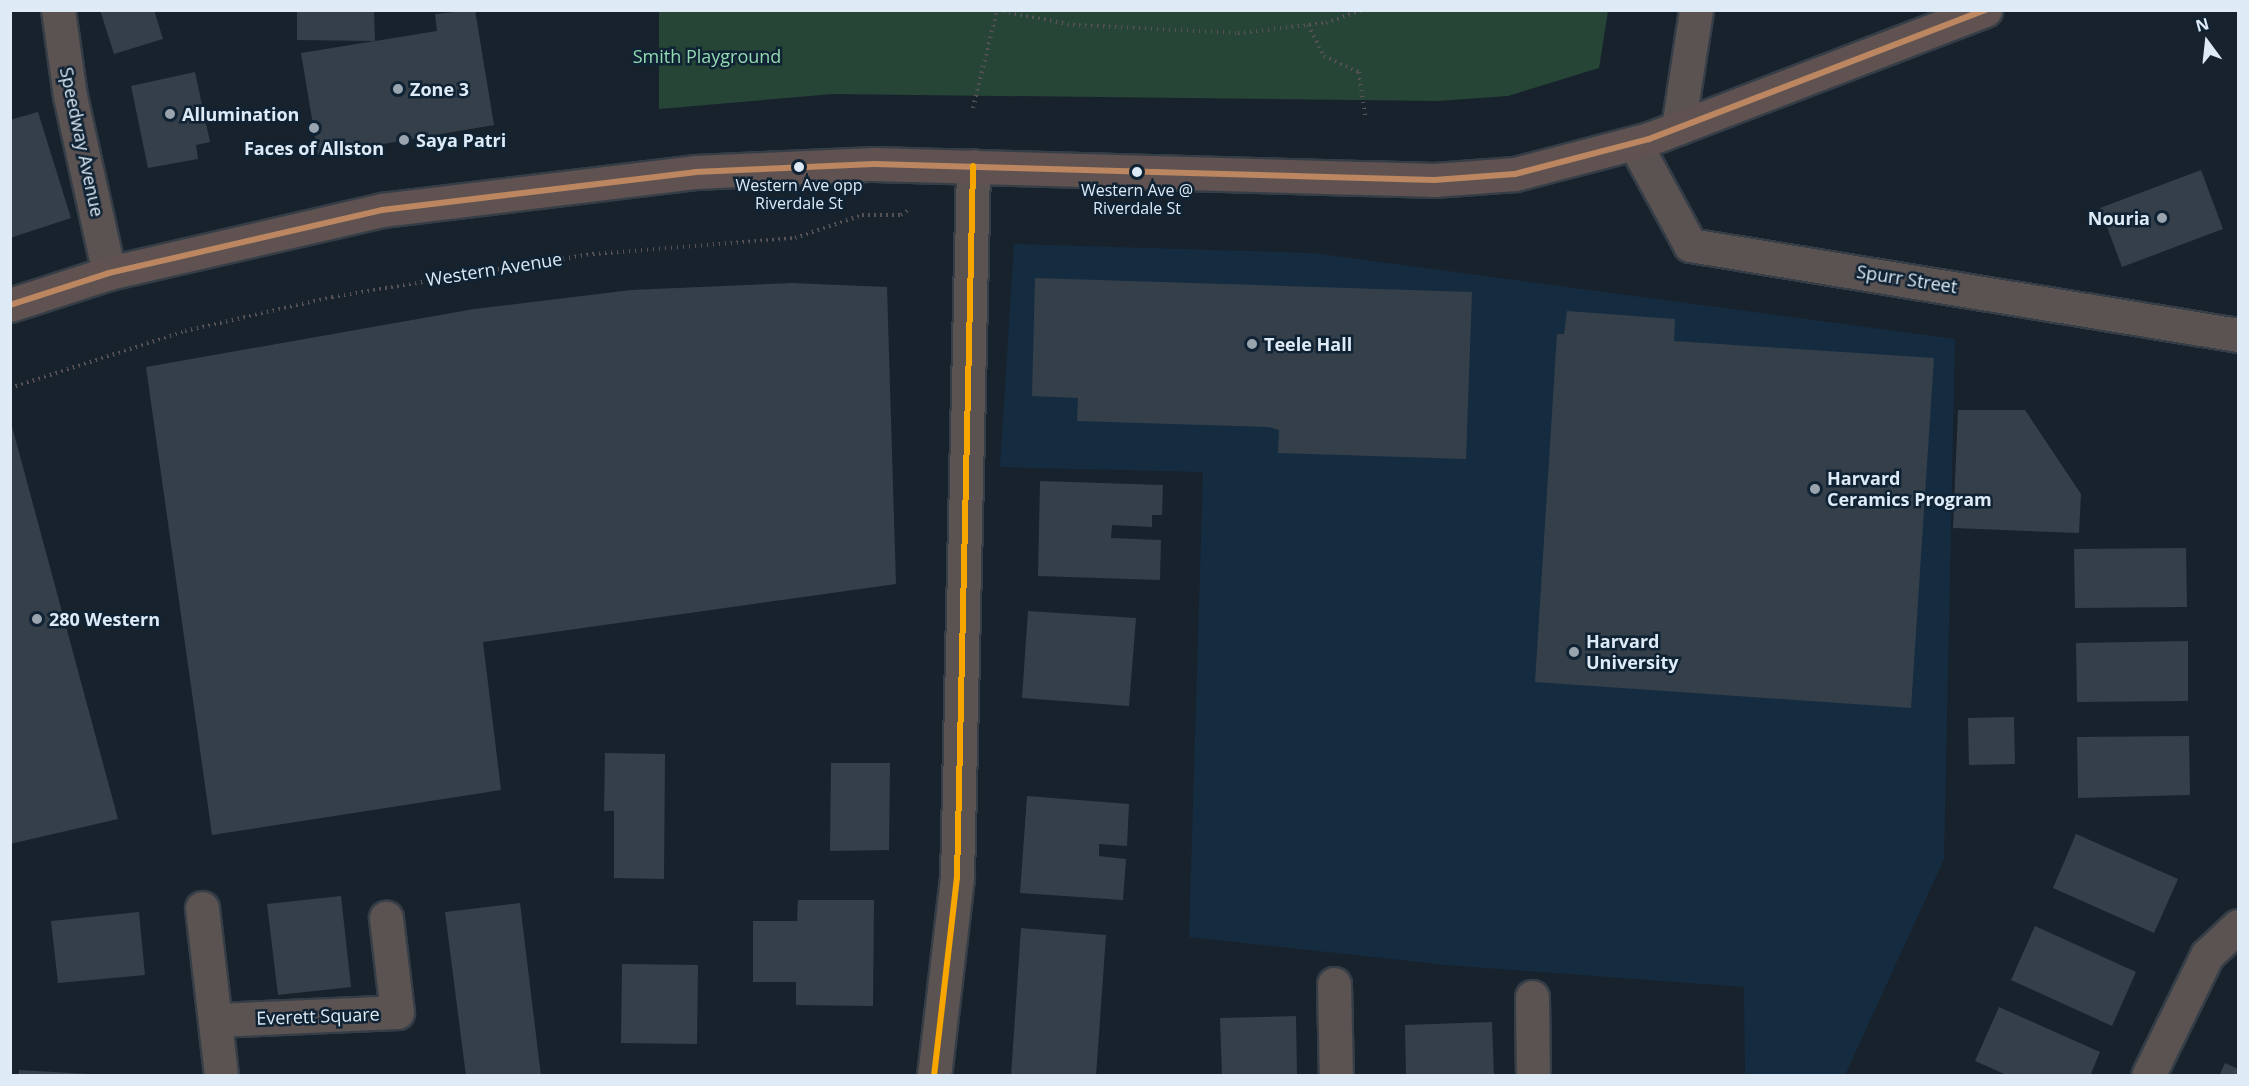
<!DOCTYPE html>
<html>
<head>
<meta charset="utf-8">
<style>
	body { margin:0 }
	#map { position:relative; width:2249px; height:1086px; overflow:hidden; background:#18222c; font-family:"Open Sans",sans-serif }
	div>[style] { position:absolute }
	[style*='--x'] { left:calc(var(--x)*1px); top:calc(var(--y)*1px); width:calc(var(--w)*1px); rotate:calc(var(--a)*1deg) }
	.built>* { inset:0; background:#152c40 }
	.green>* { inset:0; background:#264536 }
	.building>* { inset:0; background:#343f4a }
	.path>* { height:4px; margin-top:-2px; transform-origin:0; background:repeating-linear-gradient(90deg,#565255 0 1.5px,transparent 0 6px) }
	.roads { filter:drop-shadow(2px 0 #353e47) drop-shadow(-2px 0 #353e47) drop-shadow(0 2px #353e47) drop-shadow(0 -2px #353e47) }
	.minor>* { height:33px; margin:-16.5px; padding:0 16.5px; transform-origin:16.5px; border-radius:16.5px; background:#5b5252 }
	.secondary>* { height:33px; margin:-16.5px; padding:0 16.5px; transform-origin:16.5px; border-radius:16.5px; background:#5f5251 }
	.bus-1>* { height:6px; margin:-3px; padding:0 3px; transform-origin:3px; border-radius:3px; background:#bb8660 }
	.bus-2>* { height:6px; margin:-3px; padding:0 3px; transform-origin:3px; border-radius:3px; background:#f7a600 }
	.dots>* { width:16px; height:16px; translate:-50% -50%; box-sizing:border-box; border:3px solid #102334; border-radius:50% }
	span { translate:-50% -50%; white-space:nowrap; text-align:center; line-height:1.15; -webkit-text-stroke:5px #102334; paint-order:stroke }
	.bus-label { font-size:16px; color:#deeaf6 }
	.park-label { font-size:18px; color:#94dbb1 }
	.poi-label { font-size:18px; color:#deeaf6; font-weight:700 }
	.left { translate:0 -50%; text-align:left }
	.right { translate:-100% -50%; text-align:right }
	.street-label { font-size:18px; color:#deeaf6 }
	.frame { position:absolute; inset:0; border:12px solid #deeaf6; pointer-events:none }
	.north { position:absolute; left:2177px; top:12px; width:60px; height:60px; -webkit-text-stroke:4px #102334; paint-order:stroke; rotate:345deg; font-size:16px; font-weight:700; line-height:24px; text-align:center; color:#deeaf6 }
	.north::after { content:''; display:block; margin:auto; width:21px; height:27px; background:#deeaf6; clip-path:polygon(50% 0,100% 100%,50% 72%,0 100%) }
</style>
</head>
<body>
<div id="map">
	<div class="built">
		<div style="clip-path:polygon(1014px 244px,1313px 253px,1955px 339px,1944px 859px,1845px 1075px,1745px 1075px,1744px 987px,1446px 965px,1189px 937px,1203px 472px,1000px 467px)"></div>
	</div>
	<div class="green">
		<div style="clip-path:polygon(659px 11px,659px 10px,1608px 11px,1599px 68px,1508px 96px,1438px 101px,833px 94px,659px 109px)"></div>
	</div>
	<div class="building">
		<div style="clip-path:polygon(100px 10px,154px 10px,163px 39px,114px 54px)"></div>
		<div style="clip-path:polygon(297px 10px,374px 10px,375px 41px,297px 40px)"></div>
		<div style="clip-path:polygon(475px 10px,494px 125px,318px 155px,301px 53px,437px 31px,435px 14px)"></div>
		<div style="clip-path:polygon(195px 72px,210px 142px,196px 145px,198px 159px,148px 168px,131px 86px)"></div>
		<div style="clip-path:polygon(38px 112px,71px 218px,10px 238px,10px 120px)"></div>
		<div style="clip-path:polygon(2201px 170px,2223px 229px,2122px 267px,2100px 208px)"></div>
		<div style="clip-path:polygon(1035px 278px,1472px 292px,1466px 459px,1278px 453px,1279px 430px,1268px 427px,1077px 421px,1078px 398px,1032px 396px)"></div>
		<div style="clip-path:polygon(792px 283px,887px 287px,896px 584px,483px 642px,501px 790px,212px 835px,146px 367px,474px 309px,631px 290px)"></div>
		<div style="clip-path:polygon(1567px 311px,1675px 319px,1674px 341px,1934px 358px,1911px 708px,1535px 682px,1557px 334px,1564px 334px)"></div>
		<div style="clip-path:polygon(1958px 410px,2025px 410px,2081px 494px,2079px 533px,1953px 528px)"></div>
		<div style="clip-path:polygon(10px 419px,118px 819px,10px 844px)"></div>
		<div style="clip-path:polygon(1040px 481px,1163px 485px,1162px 515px,1152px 515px,1152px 527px,1112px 525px,1111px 538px,1161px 540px,1160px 580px,1038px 576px)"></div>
		<div style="clip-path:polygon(2186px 548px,2187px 607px,2075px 608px,2074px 549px)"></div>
		<div style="clip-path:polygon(1028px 611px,1136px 618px,1129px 706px,1022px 698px)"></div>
		<div style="clip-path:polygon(2188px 641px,2188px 701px,2077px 702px,2076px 643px)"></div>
		<div style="clip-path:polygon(2014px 717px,2015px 764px,1969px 765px,1968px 718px)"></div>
		<div style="clip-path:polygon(2189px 736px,2190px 795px,2078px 798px,2077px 737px)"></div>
		<div style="clip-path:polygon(605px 753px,665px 754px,664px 879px,614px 878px,614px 811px,604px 811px)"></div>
		<div style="clip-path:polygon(831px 763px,890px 763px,889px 850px,830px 851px)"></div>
		<div style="clip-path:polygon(1027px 796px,1129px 804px,1127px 846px,1099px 844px,1099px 856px,1126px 859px,1123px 900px,1020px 893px)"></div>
		<div style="clip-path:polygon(2076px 834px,2178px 879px,2154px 933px,2053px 888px)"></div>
		<div style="clip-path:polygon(341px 896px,351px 987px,278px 995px,267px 904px)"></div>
		<div style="clip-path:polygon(798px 900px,874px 900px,873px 1006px,796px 1005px,796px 982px,753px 982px,753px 921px,797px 921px)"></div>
		<div style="clip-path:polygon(520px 903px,541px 1076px,466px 1076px,445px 912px)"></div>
		<div style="clip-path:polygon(139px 912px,145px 975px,58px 983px,51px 921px)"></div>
		<div style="clip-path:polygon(2035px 926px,2136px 972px,2112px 1026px,2011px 980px)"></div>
		<div style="clip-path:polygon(1021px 928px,1106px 935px,1096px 1076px,1011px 1076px)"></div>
		<div style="clip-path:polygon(622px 964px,698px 965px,697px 1044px,621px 1043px)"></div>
		<div style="clip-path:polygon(1999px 1007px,2100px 1052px,2090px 1076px,2009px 1076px,1975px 1061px)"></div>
		<div style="clip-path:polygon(1296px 1016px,1297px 1076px,1222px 1076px,1220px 1018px)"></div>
		<div style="clip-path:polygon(1492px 1022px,1494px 1076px,1406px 1076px,1405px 1025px)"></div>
		<div style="clip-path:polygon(2225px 1063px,2238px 1069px,2238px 1076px,2219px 1076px)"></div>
		<div style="clip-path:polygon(19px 1070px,89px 1074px,89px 1076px,19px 1076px)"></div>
	</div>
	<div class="path">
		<div style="--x:997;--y:10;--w:77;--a:11.2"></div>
		<div style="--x:1073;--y:25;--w:165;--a:2.8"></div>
		<div style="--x:1238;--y:33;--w:89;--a:-6.5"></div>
		<div style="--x:1326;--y:23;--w:38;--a:-20"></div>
		<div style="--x:1308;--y:25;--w:35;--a:63"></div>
		<div style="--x:1324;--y:56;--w:38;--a:25"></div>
		<div style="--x:1359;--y:72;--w:44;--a:82.2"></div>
		<div style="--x:973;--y:108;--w:101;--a:-76.2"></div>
		<div style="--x:10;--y:388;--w:184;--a:-18"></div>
		<div style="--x:185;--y:331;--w:151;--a:-13"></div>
		<div style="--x:332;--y:297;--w:265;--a:-9.4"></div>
		<div style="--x:593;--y:254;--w:203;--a:-4.5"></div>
		<div style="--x:795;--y:238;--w:71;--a:-18.9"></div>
		<div style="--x:862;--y:215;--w:39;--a:0"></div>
		<div style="--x:901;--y:215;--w:11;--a:-34"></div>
	</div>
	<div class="roads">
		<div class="minor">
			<div style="--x:58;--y:10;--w:87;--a:82.1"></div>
			<div style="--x:70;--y:96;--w:181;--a:77.6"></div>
			<div style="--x:1678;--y:128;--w:119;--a:-81.3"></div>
			<div style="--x:1635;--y:144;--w:115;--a:61.4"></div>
			<div style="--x:1690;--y:245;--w:555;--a:9.33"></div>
			<div style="--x:202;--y:908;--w:169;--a:83.5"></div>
			<div style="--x:1334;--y:984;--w:92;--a:88.8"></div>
			<div style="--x:1532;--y:997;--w:79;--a:89.3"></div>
			<div style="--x:216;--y:1020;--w:181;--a:-2.5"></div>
			<div style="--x:397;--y:1012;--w:95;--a:-96.7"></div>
			<div style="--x:934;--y:1076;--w:199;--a:-83.4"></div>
			<div style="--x:957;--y:878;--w:712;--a:-88.71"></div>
			<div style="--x:2148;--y:1076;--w:135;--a:-64"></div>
			<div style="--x:2207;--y:955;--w:42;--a:-43.1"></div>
		</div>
		<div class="secondary">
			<div style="--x:10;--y:305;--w:104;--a:-17.9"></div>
			<div style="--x:109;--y:273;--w:280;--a:-13"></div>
			<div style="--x:382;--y:210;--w:315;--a:-6.9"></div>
			<div style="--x:695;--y:172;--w:179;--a:-2.6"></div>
			<div style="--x:874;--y:164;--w:560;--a:1.64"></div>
			<div style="--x:1434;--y:180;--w:81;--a:-4.2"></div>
			<div style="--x:1515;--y:174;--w:138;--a:-14.6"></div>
			<div style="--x:1649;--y:139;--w:360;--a:-21"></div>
		</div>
	</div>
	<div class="bus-1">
		<div style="--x:10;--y:305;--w:104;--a:-17.9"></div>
		<div style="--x:109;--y:273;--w:280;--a:-13"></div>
		<div style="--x:382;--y:210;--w:315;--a:-6.9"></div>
		<div style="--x:695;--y:172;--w:179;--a:-2.6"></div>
		<div style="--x:874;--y:164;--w:560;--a:1.64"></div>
		<div style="--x:1434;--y:180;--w:81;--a:-4.2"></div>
		<div style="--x:1515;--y:174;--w:138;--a:-14.6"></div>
		<div style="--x:1649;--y:139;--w:360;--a:-21"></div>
	</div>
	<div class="bus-2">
		<div style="--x:934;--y:1076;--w:199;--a:-83.4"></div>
		<div style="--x:957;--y:878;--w:712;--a:-88.71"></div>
	</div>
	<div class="dots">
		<div style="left:398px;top:89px;background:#99a4af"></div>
		<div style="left:170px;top:114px;background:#99a4af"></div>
		<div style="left:314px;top:128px;background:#99a4af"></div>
		<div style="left:404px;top:140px;background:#99a4af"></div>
		<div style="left:799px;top:167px;background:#deeaf6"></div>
		<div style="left:1137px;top:172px;background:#deeaf6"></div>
		<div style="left:2162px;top:218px;background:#99a4af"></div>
		<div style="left:1252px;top:344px;background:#99a4af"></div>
		<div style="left:1815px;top:489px;background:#99a4af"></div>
		<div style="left:37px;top:619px;background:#99a4af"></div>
		<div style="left:1574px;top:652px;background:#99a4af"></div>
	</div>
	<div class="bus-label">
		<span style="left:799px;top:194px">Western Ave opp<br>Riverdale St</span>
		<span style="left:1137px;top:199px">Western Ave @<br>Riverdale St</span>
	</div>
	<div class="park-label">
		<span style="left:707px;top:56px">Smith Playground</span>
	</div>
	<div class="poi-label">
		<span class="left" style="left:410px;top:89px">Zone 3</span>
		<span class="left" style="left:182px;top:114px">Allumination</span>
		<span class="left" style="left:416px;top:140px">Saya Patri</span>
		<span style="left:314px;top:148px">Faces of Allston</span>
		<span class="right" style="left:2150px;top:218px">Nouria</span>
		<span class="left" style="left:1264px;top:344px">Teele Hall</span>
		<span class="left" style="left:1827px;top:489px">Harvard<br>Ceramics Program</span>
		<span class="left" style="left:49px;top:619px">280 Western</span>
		<span class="left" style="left:1586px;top:652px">Harvard<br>University</span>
	</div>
	<div class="street-label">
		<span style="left:82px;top:142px;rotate:78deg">Speedway Avenue</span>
		<span style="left:494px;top:269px;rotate:-9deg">Western Avenue</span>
		<span style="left:1907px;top:279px;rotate:9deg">Spurr Street</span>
		<span style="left:318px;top:1016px;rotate:-2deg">Everett Square</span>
	</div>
	<div class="frame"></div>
	<div class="north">N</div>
</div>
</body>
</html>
